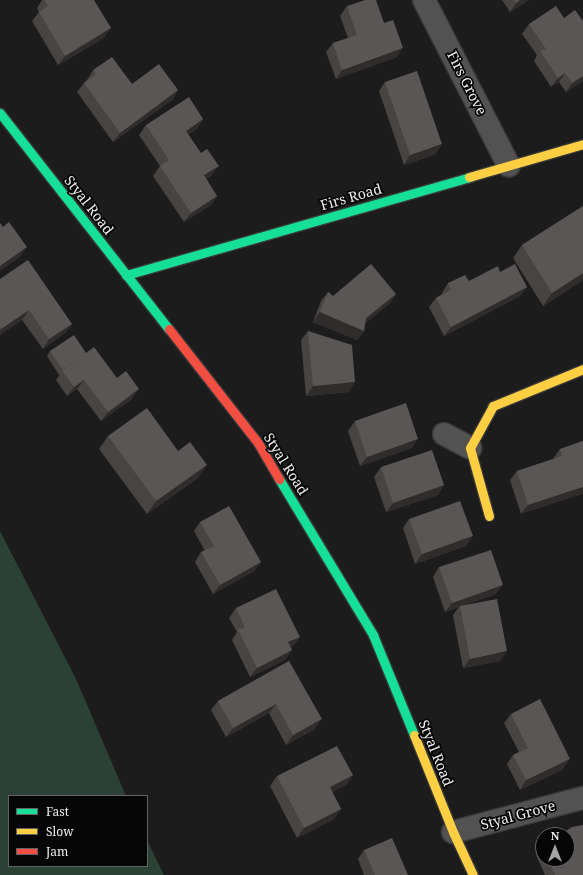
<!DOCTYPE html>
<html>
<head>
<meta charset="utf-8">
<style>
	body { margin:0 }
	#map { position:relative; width:583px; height:875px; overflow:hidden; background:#1c1c1d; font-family:"Noto Serif",serif }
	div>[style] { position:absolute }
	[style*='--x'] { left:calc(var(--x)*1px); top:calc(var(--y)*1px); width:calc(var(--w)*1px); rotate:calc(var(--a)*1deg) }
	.green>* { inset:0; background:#2c4136 }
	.roads { filter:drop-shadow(1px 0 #383839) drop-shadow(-1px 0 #383839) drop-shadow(0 1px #383839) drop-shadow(0 -1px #383839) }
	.street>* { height:22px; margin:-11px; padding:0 11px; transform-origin:11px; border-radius:11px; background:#525253 }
	.fast>* { height:9px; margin:-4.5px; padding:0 4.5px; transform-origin:4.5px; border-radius:4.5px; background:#16e098 }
	.slow>* { height:9px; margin:-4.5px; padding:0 4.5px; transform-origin:4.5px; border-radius:4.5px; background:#ffcf43 }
	.jam>* { height:9px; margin:-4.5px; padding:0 4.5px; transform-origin:4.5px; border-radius:4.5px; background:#f24e42 }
	.wall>* { inset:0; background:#484442 }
	.shaded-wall>* { inset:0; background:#2f2c2b }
	.building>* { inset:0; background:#595655 }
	span { translate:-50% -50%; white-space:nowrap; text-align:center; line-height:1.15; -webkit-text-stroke:3.5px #070607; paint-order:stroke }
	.street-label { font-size:14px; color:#eeedef }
	.legend { position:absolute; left:8px; top:795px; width:140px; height:72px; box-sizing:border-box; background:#070607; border:1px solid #636264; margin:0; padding:5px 7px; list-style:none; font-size:12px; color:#eeedef }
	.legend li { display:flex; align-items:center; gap:8px; height:20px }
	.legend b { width:20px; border:1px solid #636264 }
	.north { position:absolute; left:535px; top:827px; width:40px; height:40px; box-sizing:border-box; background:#070607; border:1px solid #636264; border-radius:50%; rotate:0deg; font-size:11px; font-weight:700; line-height:16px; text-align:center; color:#eeedef }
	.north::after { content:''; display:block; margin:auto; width:14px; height:18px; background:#a4a4a6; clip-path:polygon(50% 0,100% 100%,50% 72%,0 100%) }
</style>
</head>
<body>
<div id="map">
	<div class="green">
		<div style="clip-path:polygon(0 531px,76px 679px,126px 796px,9px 796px,9px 866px,147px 866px,147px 840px,164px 875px,0 875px)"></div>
	</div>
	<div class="roads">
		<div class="street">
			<div style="--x:424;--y:0;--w:186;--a:62.9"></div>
			<div style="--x:444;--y:434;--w:30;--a:28"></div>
			<div style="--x:453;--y:832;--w:134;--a:-14.7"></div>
		</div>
		<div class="fast">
			<div style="--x:0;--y:113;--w:274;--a:52"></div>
			<div style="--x:126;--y:275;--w:357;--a:-15.9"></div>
			<div style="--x:279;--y:479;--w:182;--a:58.9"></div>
			<div style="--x:373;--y:635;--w:108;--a:67.7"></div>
		</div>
		<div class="slow">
			<div style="--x:469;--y:177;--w:119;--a:-16.1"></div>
			<div style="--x:489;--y:516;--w:71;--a:-105.6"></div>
			<div style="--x:470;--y:448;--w:48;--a:-61.3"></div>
			<div style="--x:493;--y:406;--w:97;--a:-22.3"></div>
			<div style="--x:414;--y:735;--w:105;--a:68.1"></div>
			<div style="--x:453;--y:832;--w:47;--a:65.1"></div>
		</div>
		<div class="jam">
			<div style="--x:169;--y:329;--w:145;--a:52"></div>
			<div style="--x:258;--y:443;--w:42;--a:59.7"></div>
		</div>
	</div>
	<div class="wall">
		<div style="clip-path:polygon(42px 0,94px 0,104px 38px,58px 65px,32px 21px,39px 12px,37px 8px)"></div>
		<div style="clip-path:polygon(502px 0,529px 0,510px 12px)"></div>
		<div style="clip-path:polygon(347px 6px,397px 57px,336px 79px,326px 52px,333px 43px,348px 38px,340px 16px)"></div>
		<div style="clip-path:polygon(564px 18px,583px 21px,583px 81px,566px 92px,559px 82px,551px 87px,534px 61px,537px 55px,522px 34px,529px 24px)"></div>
		<div style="clip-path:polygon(93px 70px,132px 84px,178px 90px,172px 100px,113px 142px,77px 92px,84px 83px,87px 80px)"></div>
		<div style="clip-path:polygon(385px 82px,436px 154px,404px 165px,379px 91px)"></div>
		<div style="clip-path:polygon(203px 119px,197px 129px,188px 134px,212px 175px,206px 179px,217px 196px,211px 205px,184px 222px,153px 176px,160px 166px,139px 135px,146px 125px)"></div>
		<div style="clip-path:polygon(583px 206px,583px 280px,543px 306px,513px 258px,522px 245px)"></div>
		<div style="clip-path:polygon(500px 272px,527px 287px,520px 296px,444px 336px,429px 307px,436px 298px,442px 294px,442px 293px,448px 283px,469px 281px)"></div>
		<div style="clip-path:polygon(0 279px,72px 324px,65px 333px,43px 349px,22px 320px,0 335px)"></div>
		<div style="clip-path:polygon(328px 292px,333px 296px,396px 294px,389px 304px,365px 323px,364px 331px,357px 340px,313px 322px,321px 301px)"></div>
		<div style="clip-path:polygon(308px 331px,349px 392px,306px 396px,301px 340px)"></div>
		<div style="clip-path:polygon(50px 351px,86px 353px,132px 399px,101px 421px,77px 389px,67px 396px,56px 380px,60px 374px,59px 375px,47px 356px)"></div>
		<div style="clip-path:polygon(355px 421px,412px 448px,360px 466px,348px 431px)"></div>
		<div style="clip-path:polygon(108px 436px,198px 478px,147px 514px,99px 449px)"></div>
		<div style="clip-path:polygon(583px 441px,521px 514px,510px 480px,517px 471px,553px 459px,560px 449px)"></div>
		<div style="clip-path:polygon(381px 467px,444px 485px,438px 495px,386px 512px,374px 477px)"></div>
		<div style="clip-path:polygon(409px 519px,466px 546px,415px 564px,403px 528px)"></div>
		<div style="clip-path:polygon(200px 522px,261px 562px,254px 571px,213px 594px,195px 562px,201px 552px,205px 551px,194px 531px)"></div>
		<div style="clip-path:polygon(439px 567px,496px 594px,468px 604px,500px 661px,463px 668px,453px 615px,459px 607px,445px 612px,433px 577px)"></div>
		<div style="clip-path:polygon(236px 608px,300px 637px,293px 646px,290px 647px,292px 650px,285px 660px,250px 677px,232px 640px,237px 632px,229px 618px)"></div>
		<div style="clip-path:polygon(289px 661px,315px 729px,286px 745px,269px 713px,226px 737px,211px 710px,218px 701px)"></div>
		<div style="clip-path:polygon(511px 714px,563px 769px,520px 790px,507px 764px,513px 755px,519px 752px,504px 723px)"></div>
		<div style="clip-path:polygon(353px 775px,346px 785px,332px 792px,341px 809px,334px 819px,297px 838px,270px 786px,277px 776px)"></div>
		<div style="clip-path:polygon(543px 846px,543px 859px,567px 859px,583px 875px,545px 875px,536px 855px)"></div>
		<div style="clip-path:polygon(364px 850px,408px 875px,364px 875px,358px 859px)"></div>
	</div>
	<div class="shaded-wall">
		<div style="clip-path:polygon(520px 0,529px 0,510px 12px,516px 3px)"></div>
		<div style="clip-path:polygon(111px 28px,104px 38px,58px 65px,65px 56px)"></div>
		<div style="clip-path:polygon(403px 48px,397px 57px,336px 79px,342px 70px)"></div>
		<div style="clip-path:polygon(565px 73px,559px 82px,551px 87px,558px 78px)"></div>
		<div style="clip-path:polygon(583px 76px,583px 81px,566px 92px,572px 83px)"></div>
		<div style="clip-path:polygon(178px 90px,172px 100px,113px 142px,120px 133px)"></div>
		<div style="clip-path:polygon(203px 119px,197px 129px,180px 140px,186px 131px)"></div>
		<div style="clip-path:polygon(442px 144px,436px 154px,404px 165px,410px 155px)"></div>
		<div style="clip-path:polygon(219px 166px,212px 175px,197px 185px,204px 175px)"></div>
		<div style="clip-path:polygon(217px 196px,211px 205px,184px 222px,191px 213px)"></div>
		<div style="clip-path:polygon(27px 247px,20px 257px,0 271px,0 266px)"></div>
		<div style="clip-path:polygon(583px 273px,583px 280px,543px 306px,552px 293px)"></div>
		<div style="clip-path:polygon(527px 287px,520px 296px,444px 336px,451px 327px)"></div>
		<div style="clip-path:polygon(396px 294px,389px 304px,360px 328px,366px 318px)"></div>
		<div style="clip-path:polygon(29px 310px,22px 320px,0 335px,0 331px,1px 329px)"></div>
		<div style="clip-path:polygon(320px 312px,364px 331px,357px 340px,313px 322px)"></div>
		<div style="clip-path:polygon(72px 324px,65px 333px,43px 349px,49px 339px)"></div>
		<div style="clip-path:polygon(84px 380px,77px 389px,67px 396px,74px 387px)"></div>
		<div style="clip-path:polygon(355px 382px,349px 392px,306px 396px,313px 386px)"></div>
		<div style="clip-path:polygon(139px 389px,132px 399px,101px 421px,108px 412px)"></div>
		<div style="clip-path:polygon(418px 439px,412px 448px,360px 466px,367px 457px)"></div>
		<div style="clip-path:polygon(207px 465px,198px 478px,147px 514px,156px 501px)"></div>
		<div style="clip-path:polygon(444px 485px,438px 495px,386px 512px,393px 503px)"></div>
		<div style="clip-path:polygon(583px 487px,583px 494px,521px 514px,528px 505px)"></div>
		<div style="clip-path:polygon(473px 536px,466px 546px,415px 564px,422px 554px)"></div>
		<div style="clip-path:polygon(261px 562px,254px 571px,213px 594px,220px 585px)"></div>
		<div style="clip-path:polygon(503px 585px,496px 594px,460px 607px,460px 606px,459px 607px,445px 612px,452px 603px)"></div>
		<div style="clip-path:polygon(300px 637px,293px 646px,281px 652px,288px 642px)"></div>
		<div style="clip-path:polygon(292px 650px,285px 660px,250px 677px,257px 668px)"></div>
		<div style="clip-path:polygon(507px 651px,500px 661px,463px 668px,470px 659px)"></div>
		<div style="clip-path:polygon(276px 704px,269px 713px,226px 737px,233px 728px)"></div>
		<div style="clip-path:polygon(322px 719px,315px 729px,286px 745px,293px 735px)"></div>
		<div style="clip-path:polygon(570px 759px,563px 769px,520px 790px,526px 780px)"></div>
		<div style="clip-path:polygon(353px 775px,346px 785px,323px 797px,330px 787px)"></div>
		<div style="clip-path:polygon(341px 809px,334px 819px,297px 838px,304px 828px)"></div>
	</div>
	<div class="building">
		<div style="clip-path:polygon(44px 0,94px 0,111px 28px,65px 56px,39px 12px,48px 6px)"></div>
		<div style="clip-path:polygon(365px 0,376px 0,384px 23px,393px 20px,403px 48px,342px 70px,333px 43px,357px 35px,347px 6px)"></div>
		<div style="clip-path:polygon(514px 0,520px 0,516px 3px)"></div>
		<div style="clip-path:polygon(556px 6px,564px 18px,575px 10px,583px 21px,583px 76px,572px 83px,565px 73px,558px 78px,540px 51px,546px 49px,529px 24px)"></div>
		<div style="clip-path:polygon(112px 57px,132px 84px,159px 64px,178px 90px,120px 133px,84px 83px,96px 74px,93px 70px)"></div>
		<div style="clip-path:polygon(417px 71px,442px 144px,410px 155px,385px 82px)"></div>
		<div style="clip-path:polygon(189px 97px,203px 119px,186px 131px,201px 153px,207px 149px,219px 166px,204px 175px,217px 196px,191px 213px,160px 166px,169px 160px,146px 125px)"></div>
		<div style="clip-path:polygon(583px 206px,583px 273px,552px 293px,522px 245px)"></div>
		<div style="clip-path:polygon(9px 222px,27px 247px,0 266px,0 223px,3px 227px)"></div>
		<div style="clip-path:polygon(28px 260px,72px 324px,49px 339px,29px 310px,1px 329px,0 327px,0 279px)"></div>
		<div style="clip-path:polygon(371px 264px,396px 294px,366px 318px,364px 331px,320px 312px,328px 292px,333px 296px)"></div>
		<div style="clip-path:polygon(515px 264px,527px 287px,451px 327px,436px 298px,451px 290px,448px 283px,465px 275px,469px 281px,498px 266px,500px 272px)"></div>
		<div style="clip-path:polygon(308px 331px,352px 345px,355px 382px,313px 386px)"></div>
		<div style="clip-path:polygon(74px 335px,86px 353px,63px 370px,50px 351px)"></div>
		<div style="clip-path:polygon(94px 347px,117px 378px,126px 371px,139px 389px,108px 412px,84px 380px,74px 387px,62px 371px)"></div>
		<div style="clip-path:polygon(406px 403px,418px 439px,367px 457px,355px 421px)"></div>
		<div style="clip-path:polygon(147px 408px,178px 451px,190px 442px,207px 465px,156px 501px,108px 436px)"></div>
		<div style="clip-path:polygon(583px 441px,583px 487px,528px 505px,517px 471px,562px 456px,560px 449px)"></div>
		<div style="clip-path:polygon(432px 450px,444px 485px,393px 503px,381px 467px)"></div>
		<div style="clip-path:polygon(460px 501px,473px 536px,422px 554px,409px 519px)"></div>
		<div style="clip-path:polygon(229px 506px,261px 562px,220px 585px,201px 552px,214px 546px,200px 522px)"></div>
		<div style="clip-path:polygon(491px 550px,503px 585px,452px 603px,439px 567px)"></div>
		<div style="clip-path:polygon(276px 589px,300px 637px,288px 642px,292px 650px,257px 668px,238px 630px,245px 627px,236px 608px)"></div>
		<div style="clip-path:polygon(497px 599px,507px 651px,470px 659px,460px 606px)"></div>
		<div style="clip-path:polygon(289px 661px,322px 719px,293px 735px,276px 704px,233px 728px,218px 701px)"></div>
		<div style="clip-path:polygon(540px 699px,570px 759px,526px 780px,513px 755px,528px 748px,511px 714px)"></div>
		<div style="clip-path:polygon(337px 746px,353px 775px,330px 787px,341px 809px,304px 828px,277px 776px)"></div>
		<div style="clip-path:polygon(583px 825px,583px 875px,555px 875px,548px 859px,567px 859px,567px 835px,560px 835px,572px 827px)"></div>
		<div style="clip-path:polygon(392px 838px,408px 875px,375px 875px,364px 850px)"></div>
	</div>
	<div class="street-label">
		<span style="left:467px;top:83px;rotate:63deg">Firs Grove</span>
		<span style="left:351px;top:197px;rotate:-16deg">Firs Road</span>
		<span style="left:89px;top:205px;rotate:52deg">Styal Road</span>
		<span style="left:286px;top:464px;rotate:58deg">Styal Road</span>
		<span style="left:436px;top:753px;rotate:68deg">Styal Road</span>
		<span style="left:518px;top:815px;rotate:-15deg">Styal Grove</span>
	</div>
	<ul class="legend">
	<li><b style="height:5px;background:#16e098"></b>Fast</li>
	<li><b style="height:5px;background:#ffcf43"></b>Slow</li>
	<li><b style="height:5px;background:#f24e42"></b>Jam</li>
	</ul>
	<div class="north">N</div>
</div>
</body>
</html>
